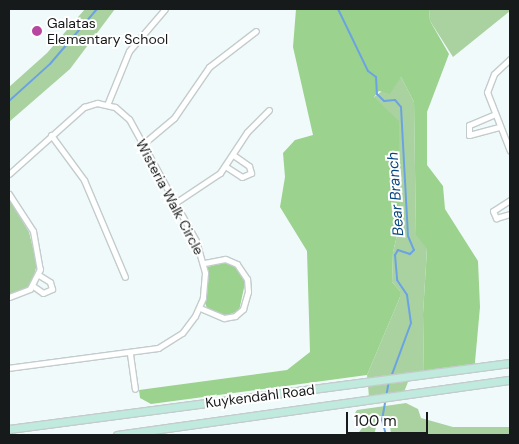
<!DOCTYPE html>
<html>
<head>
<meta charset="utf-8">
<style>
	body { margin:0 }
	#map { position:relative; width:519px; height:444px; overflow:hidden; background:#f1fafa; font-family:"DM Sans",sans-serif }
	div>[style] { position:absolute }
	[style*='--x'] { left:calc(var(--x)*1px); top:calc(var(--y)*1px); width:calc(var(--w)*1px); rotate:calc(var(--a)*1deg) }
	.green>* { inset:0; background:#aad2a1 }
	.forest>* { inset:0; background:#9bd28e }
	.stream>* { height:2px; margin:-1px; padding:0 1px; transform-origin:1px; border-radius:1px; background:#6ba3e2 }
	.roads { filter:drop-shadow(1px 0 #c3cccc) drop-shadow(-1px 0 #c3cccc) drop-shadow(0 1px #c3cccc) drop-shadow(0 -1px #c3cccc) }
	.street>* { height:5px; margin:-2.5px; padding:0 2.5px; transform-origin:2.5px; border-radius:2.5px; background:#fff }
	.secondary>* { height:7px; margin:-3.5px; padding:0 3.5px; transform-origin:3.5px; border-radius:3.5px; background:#c0eadd }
	.dots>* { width:14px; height:14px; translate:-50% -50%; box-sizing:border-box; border:2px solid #fff; border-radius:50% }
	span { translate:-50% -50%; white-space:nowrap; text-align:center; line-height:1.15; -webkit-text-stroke:4px #fff; paint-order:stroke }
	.poi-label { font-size:14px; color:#171a1a }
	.left { translate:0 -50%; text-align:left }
	.street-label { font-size:14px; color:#171a1a }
	.water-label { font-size:15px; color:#06457e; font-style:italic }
	.frame { position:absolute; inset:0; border:10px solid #171a1a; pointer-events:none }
	.scale { position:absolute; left:346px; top:412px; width:82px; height:22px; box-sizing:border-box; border:2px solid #171a1a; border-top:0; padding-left:6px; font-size:15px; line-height:18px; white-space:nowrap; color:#171a1a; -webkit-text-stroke:4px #fff; paint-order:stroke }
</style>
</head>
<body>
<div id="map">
	<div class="green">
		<div style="clip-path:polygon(85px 9px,115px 9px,70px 69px,9px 122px,9px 87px,47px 53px)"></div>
		<div style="clip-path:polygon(429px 9px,510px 9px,510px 11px,453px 57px,430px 21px)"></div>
		<div style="clip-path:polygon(401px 77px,414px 102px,416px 234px,427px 248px,423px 314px,424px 375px,408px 382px,404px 392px,369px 397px,367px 375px,400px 297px,400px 291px,392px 282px,393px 252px,400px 223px,374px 97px)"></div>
		<div style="clip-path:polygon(9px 199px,29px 232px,37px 264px,33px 280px,26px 289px,9px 295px)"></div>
		<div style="clip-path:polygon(406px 403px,418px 409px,421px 418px,453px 427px,510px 427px,510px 435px,391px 435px,389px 416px,379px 416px,374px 435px,338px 435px,359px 432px,366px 423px,364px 416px,355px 413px,357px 410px)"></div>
	</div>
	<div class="forest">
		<div style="clip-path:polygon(296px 9px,429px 9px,430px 21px,449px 54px,427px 112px,427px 165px,443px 186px,445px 209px,478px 261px,480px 307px,474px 373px,424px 375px,423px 314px,427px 249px,416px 235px,414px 102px,401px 77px,390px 94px,379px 91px,374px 97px,399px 121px,400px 223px,393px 252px,392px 282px,400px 291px,400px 297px,367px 375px,151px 404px,140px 398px,139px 390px,287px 370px,310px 352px,307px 251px,280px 207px,285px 177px,283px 153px,295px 140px,313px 135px,293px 47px)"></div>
		<div style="clip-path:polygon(224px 262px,238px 268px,245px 283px,239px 311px,224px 316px,207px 308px,205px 303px,208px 267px)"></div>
	</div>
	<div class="stream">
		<div style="--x:338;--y:9;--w:69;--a:64.2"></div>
		<div style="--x:368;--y:71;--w:10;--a:37"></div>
		<div style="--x:376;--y:77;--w:17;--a:87"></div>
		<div style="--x:377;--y:94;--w:10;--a:45"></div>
		<div style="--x:384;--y:101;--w:11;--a:-5"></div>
		<div style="--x:395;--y:100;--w:9;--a:49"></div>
		<div style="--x:401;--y:107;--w:129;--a:86.9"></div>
		<div style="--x:408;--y:236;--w:15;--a:67"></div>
		<div style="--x:414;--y:250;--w:6;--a:135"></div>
		<div style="--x:410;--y:254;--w:13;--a:-162"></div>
		<div style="--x:398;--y:250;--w:6;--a:121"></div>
		<div style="--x:395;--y:255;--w:25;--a:85"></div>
		<div style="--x:397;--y:280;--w:18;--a:56"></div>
		<div style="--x:407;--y:295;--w:28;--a:82"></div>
		<div style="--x:411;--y:323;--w:58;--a:110.3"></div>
		<div style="--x:9;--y:101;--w:55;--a:-42.1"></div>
		<div style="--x:50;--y:64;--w:72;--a:-49.5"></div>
		<div style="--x:386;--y:435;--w:16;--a:-105"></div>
		<div style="--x:382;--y:420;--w:40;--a:-80"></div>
	</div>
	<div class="roads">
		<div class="street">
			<div style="--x:510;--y:59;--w:22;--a:137"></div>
			<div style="--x:494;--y:74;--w:19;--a:111"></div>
			<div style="--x:487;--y:92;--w:63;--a:68.7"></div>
			<div style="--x:107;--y:105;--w:58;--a:-67.8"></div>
			<div style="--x:129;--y:51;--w:55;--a:-49.4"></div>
			<div style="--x:493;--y:115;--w:26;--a:157"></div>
			<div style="--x:469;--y:125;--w:10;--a:90"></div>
			<div style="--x:469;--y:135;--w:30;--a:-15"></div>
			<div style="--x:51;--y:135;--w:56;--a:53.7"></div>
			<div style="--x:84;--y:180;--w:105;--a:67.1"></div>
			<div style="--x:143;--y:144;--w:40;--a:-40"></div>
			<div style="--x:174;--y:118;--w:62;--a:-55.5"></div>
			<div style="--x:209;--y:67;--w:59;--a:-37.5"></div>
			<div style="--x:225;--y:166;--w:20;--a:33"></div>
			<div style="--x:242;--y:177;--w:10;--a:-24"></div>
			<div style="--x:251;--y:173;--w:7;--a:-106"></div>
			<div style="--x:249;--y:166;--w:19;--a:-145"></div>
			<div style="--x:9;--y:174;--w:101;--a:-41.8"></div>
			<div style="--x:84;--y:107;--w:14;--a:-17"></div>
			<div style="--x:97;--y:103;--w:18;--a:13"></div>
			<div style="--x:115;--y:107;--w:18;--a:41"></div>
			<div style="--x:129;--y:119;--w:139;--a:61.2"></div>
			<div style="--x:196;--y:241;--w:33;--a:74"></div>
			<div style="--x:205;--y:273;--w:25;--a:95"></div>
			<div style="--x:203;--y:298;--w:20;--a:114"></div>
			<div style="--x:195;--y:316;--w:21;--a:127"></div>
			<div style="--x:182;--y:333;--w:28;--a:148"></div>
			<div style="--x:158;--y:348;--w:150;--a:172.4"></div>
			<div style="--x:9;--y:194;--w:44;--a:57"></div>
			<div style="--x:33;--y:231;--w:39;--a:80"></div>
			<div style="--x:40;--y:269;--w:22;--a:117"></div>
			<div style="--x:30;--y:289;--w:22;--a:159"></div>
			<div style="--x:510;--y:200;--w:20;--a:147"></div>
			<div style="--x:493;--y:211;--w:8;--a:67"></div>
			<div style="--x:496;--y:218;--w:15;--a:-16"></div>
			<div style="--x:175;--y:203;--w:54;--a:-33.7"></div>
			<div style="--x:220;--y:173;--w:49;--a:-56.6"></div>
			<div style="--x:247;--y:132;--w:31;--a:-45"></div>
			<div style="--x:33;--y:286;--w:12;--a:35"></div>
			<div style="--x:43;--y:293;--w:10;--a:-24"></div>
			<div style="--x:52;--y:289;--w:7;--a:-106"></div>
			<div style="--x:50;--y:282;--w:13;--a:-148"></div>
			<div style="--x:200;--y:308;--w:26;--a:23"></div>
			<div style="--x:224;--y:318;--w:11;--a:-10"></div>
			<div style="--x:235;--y:316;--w:11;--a:-41"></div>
			<div style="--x:243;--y:309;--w:18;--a:-74"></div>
			<div style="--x:248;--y:292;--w:13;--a:-94"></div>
			<div style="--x:247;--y:279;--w:18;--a:-124"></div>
			<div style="--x:237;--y:264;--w:13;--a:-157"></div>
			<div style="--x:225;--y:259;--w:21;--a:169"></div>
			<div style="--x:130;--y:354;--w:35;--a:82"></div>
		</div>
		<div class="secondary">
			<div style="--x:9;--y:429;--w:505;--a:-7.5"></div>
			<div style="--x:117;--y:435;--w:397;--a:-8"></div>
		</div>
	</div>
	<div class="dots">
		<div style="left:37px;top:31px;background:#b746a1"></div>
	</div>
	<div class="poi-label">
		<span class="left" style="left:47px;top:31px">Galatas<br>Elementary School</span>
	</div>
	<div class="street-label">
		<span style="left:170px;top:197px;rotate:62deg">Wisteria Walk Circle</span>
		<span style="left:260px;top:396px;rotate:-7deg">Kuykendahl Road</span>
	</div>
	<div class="water-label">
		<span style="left:396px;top:194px;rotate:-94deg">Bear Branch</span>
	</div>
	<div class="frame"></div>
	<div class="scale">100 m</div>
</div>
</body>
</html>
